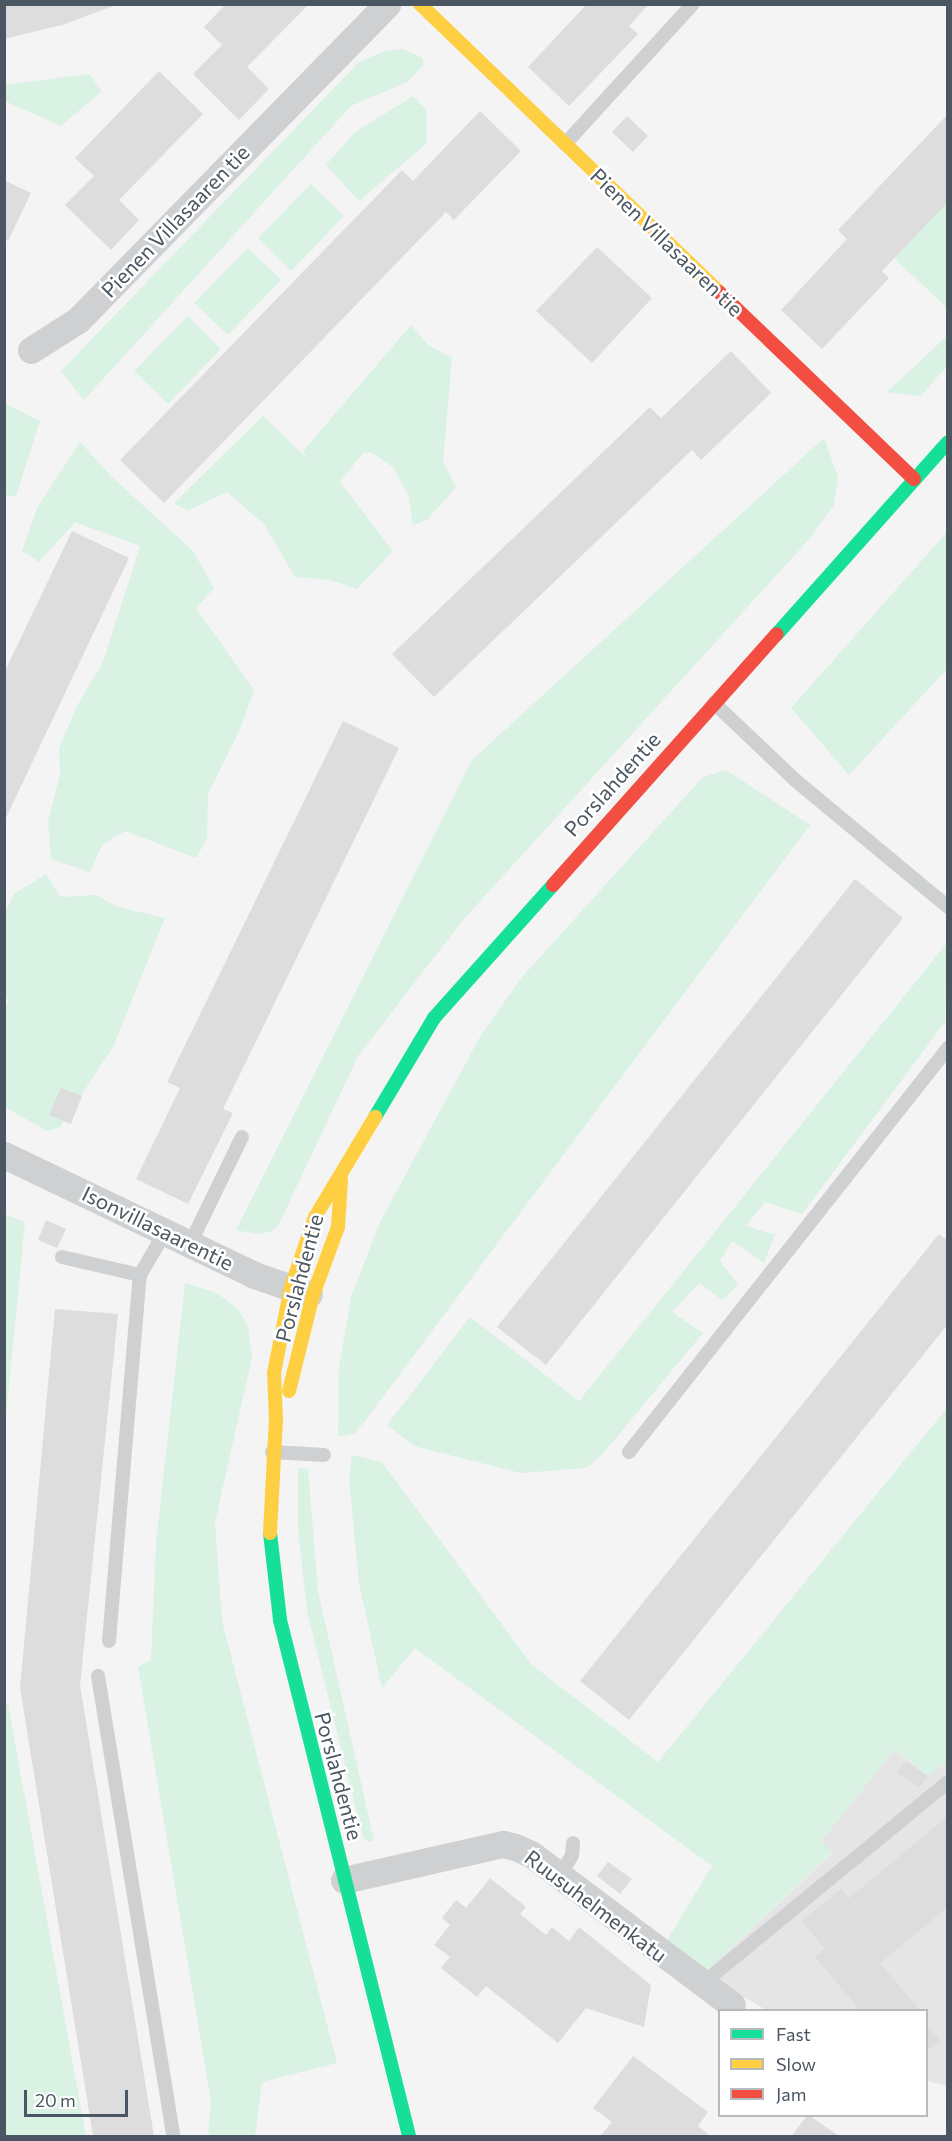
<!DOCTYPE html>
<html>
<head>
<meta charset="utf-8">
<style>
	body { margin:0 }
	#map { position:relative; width:952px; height:2141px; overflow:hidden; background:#f4f4f4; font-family:Commissioner,sans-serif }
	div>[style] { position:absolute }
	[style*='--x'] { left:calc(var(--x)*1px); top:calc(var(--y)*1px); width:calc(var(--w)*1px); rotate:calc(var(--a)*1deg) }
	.education>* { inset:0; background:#e6e5e6 }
	.green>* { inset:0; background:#d9f2e3 }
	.building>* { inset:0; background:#ddddde }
	.lane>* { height:14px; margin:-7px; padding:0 7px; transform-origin:7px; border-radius:7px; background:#ced0d2 }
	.street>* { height:27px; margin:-13.5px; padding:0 13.5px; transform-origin:13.5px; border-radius:13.5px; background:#ced0d2 }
	.fast>* { height:14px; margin:-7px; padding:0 7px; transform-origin:7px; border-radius:7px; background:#16e098 }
	.slow>* { height:14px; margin:-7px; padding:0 7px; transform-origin:7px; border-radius:7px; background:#ffcf43 }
	.jam>* { height:14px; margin:-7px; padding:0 7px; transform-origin:7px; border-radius:7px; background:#f24e42 }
	span { translate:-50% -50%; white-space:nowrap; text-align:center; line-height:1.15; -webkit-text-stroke:5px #fff; paint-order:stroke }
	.street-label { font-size:21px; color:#4a5661 }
	.frame { position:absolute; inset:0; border:6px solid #4a5661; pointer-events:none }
	.legend { position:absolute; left:718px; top:2009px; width:210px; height:108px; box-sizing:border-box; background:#fff; border:2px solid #b7bbc0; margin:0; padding:8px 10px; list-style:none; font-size:18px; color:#4a5661 }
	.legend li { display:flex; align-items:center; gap:12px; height:30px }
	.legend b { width:30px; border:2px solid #b7bbc0 }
	.scale { position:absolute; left:24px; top:2090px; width:104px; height:27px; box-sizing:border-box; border:3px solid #4a5661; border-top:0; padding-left:8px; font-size:18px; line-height:21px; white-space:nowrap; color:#4a5661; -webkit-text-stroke:4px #fff; paint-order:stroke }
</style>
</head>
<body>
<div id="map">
	<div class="education">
		<div style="clip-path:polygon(894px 1750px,928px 1776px,947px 1761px,947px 2086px,927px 2081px,926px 2010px,766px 2010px,704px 1974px,832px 1853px,821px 1841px)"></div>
	</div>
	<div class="green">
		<div style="clip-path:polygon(403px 49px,423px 58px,423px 66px,407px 82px,351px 106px,84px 400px,61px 371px,359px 62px,382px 52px)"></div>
		<div style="clip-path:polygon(89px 74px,102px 91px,61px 126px,5px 101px,5px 85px)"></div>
		<div style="clip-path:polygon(413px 96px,426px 109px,427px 143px,359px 201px,326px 165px,354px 133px)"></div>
		<div style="clip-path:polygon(311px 184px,344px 216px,291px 271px,258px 238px)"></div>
		<div style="clip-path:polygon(947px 202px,947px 308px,894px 258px)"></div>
		<div style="clip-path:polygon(248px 248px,281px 280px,228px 335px,194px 303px)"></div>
		<div style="clip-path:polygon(188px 316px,221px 349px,168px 404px,134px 371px)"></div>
		<div style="clip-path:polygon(411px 325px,428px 345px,452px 358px,443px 462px,456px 487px,427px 520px,413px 525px,408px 495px,393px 467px,371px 452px,363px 453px,340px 482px,393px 551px,357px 589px,330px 580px,295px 577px,264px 524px,227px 492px,187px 511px,174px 503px,263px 416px,309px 460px,303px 451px)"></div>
		<div style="clip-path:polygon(947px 336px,947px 366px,921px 396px,887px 392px)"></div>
		<div style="clip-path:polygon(4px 403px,40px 421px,16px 496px,5px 495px)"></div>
		<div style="clip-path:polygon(824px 438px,838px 477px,834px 505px,811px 537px,463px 920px,358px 1056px,278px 1226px,270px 1232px,256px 1234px,236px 1230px,472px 760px)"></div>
		<div style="clip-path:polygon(80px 442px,112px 477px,193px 551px,214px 588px,196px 608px,254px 690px,240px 729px,208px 794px,207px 839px,196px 858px,125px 831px,102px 845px,90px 872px,51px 859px,48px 821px,60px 775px,59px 748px,77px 706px,103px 662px,140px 546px,75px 522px,39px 562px,22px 551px,37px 508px)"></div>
		<div style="clip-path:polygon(947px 532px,947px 669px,849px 775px,791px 708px)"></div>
		<div style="clip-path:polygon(726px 770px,810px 825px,364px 1422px,355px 1433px,338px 1437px,339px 1367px,351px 1297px,380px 1222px,481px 1035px,523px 976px,703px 777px)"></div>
		<div style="clip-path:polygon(46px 874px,61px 897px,96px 895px,118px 907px,165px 918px,113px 1047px,60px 1127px,47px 1131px,5px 1107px,4px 1008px,9px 1002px,5px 995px,4px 915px,14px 894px)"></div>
		<div style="clip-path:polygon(947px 943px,945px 1022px,802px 1214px,765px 1202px,746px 1226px,775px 1235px,764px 1263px,732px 1241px,720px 1261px,738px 1285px,722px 1300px,699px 1283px,672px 1312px,703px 1333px,602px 1455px,587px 1468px,521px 1473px,414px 1446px,387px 1425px,470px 1317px,579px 1401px)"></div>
		<div style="clip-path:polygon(5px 1214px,25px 1222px,5px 1427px)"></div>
		<div style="clip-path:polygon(185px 1283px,217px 1293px,237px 1308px,248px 1326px,252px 1357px,215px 1523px,222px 1621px,337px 2063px,262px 2082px,255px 2136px,208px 2136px,211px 2102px,138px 1667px,151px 1660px,156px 1542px)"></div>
		<div style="clip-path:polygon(947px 1408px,947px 1761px,928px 1776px,894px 1750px,821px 1841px,832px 1852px,704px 1974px,666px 1942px,712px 1866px,415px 1648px,382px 1688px,359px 1583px,349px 1480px,352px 1455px,382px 1462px,532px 1665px,658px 1762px)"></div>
		<div style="clip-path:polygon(298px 1468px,308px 1469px,318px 1591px,374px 1841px,368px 1842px,363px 1837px,307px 1611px,298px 1528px)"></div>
		<div style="clip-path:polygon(4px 1703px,8px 1704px,86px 2136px,5px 2136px)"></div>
	</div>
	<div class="building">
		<div style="clip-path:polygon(4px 4px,116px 4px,116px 5px,62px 25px,4px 39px)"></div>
		<div style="clip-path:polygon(226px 4px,309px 4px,247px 67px,269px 89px,239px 120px,193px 74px,222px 45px,204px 27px)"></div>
		<div style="clip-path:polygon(587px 4px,649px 4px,629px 26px,638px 34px,569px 106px,528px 67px)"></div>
		<div style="clip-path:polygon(159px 71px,203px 114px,119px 200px,139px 220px,111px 250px,65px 205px,94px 176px,75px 158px)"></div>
		<div style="clip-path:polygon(480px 111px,521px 151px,454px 220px,446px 212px,164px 503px,120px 460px,402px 170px,413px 181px)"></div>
		<div style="clip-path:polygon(948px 114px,948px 202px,882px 271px,889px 278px,822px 349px,781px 310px,847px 239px,838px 230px)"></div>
		<div style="clip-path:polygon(627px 116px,648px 136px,633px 152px,612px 132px)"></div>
		<div style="clip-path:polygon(4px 180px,31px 193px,8px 241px,4px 239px)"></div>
		<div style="clip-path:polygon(597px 247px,652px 298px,592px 363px,536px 311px)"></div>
		<div style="clip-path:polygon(731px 351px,771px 393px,701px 460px,692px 450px,434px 697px,392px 654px,650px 407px,661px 418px)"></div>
		<div style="clip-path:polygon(72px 531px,129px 558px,4px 822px,4px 673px)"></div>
		<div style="clip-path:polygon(343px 721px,399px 748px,223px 1109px,233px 1113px,188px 1204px,136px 1179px,180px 1088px,167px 1082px)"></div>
		<div style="clip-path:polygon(855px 879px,903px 918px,546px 1365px,497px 1327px)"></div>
		<div style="clip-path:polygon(61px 1088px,82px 1096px,71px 1124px,49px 1115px)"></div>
		<div style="clip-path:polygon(46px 1220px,66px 1229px,57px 1248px,38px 1240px)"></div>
		<div style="clip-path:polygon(939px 1234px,948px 1241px,948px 1324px,629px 1720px,580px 1681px)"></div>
		<div style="clip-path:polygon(55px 1309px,118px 1314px,80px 1685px,154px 2136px,93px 2136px,20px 1688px)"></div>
		<div style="clip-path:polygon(906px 1761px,928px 1776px,919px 1788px,897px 1772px)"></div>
		<div style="clip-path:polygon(948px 1816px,948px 1907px,880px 1963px,919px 2009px,860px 2010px,815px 1957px,825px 1949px,802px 1921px,841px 1889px,849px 1898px)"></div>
		<div style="clip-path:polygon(608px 1862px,632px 1879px,620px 1894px,597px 1876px)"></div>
		<div style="clip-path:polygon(490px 1878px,526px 1907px,520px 1914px,546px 1935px,552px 1927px,569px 1941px,579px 1927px,651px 1985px,644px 2027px,586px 2008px,558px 2043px,486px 1986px,477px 1997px,441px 1968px,450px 1957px,434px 1945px,450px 1925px,442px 1918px,456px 1900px,466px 1908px)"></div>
		<div style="clip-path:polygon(926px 2024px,941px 2041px,930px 2050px,926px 2045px)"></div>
		<div style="clip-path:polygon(633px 2056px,708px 2112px,698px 2126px,708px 2134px,706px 2136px,600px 2136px,612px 2122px,593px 2108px)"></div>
		<div style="clip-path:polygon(807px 2116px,810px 2116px,839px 2136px,791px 2136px)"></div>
	</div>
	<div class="lane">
		<div style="--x:565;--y:144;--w:190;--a:-47.6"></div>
		<div style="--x:714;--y:703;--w:112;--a:43.5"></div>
		<div style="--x:795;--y:780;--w:199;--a:39.7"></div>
		<div style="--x:190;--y:1244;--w:119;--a:-64.1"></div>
		<div style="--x:62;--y:1257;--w:80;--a:13"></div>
		<div style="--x:272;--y:1452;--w:52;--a:3.3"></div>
		<div style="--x:629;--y:1452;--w:515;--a:-51.71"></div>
		<div style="--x:109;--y:1641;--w:367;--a:-85.2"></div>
		<div style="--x:140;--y:1275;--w:50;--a:-59.8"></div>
		<div style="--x:98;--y:1676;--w:466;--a:80.7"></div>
		<div style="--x:560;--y:1876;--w:24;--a:-60"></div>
		<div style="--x:572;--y:1855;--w:12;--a:-85"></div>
		<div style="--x:702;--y:1984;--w:318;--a:-39.4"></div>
	</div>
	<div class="street">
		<div style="--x:31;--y:350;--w:56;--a:-32.6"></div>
		<div style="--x:78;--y:320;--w:442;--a:-45.6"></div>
		<div style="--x:4;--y:1155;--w:277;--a:25.6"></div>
		<div style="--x:254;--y:1275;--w:58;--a:19.1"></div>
		<div style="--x:344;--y:1880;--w:163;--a:-12.8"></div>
		<div style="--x:503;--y:1844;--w:12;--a:14"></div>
		<div style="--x:515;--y:1847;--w:17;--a:24"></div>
		<div style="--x:531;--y:1854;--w:251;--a:36.9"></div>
	</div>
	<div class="fast">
		<div style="--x:777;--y:634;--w:257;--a:-48.3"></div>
		<div style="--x:375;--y:1117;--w:115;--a:-59.2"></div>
		<div style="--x:434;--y:1018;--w:178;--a:-48.2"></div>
		<div style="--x:270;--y:1533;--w:88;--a:83.4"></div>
		<div style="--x:280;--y:1620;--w:532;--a:75.96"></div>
	</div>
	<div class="slow">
		<div style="--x:420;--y:4;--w:415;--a:43.9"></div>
		<div style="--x:289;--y:1391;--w:99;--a:-76"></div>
		<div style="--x:313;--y:1295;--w:72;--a:-69.8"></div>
		<div style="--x:338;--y:1227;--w:47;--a:-86.3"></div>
		<div style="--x:270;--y:1533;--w:113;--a:-87"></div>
		<div style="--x:276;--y:1420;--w:47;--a:-92.4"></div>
		<div style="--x:274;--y:1373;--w:88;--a:-78.8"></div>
		<div style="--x:291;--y:1287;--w:74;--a:-71.1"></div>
		<div style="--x:315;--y:1217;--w:117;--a:-59"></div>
	</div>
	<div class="jam">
		<div style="--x:719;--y:292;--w:270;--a:43.8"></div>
		<div style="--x:553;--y:885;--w:336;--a:-48.3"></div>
	</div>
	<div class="street-label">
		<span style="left:175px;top:221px;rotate:-46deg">Pienen Villasaaren tie</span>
		<span style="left:667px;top:242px;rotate:44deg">Pienen Villasaaren tie</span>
		<span style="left:612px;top:784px;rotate:-48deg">Porslahdentie</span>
		<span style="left:158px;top:1228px;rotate:26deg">Isonvillasaarentie</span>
		<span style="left:299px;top:1278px;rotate:-75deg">Porslahdentie</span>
		<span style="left:339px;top:1776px;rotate:75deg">Porslahdentie</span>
		<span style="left:596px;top:1906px;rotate:37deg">Ruusuhelmenkatu</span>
	</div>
	<div class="frame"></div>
	<ul class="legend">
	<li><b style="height:8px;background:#16e098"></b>Fast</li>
	<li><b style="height:8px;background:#ffcf43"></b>Slow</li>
	<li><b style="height:8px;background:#f24e42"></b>Jam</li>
	</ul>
	<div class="scale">20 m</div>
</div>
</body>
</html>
